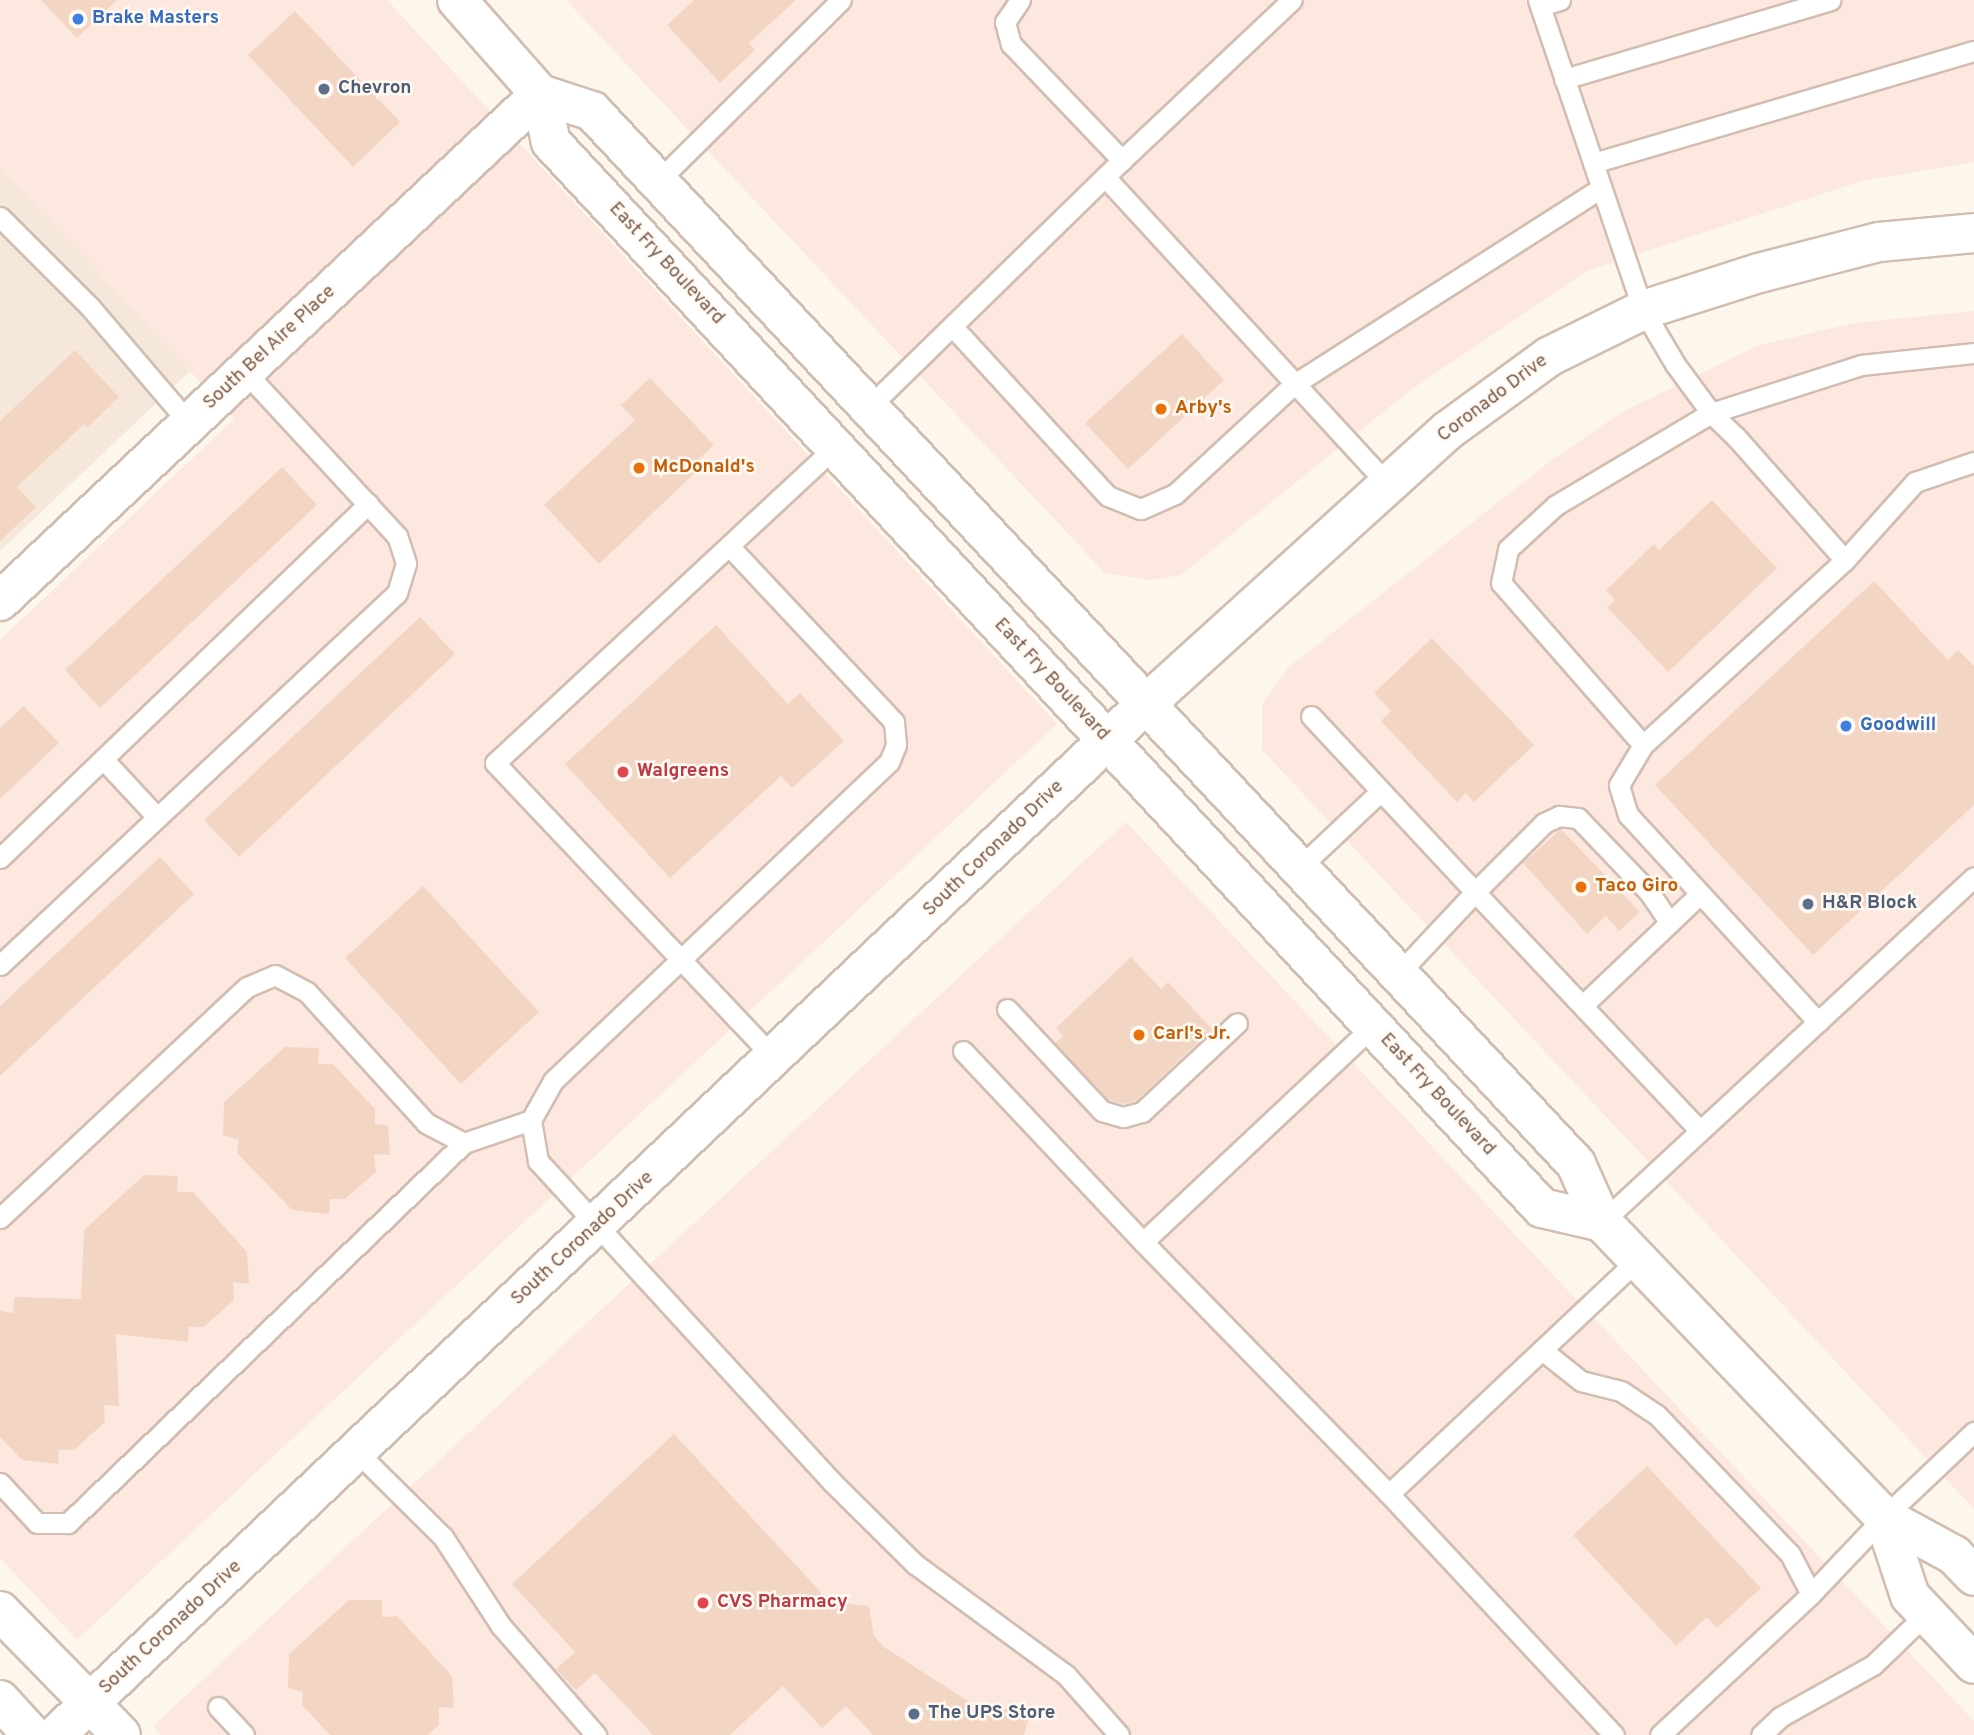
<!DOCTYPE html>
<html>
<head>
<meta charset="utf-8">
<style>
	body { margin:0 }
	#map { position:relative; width:1974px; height:1735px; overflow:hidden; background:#fdf6ec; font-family:Overpass,sans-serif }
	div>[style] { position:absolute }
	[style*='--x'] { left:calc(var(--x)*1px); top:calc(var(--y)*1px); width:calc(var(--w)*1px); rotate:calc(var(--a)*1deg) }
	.residential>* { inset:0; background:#f5e8da }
	.commercial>* { inset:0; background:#fde8e0 }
	.building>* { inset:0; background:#f3d5c3 }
	.roads { filter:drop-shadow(2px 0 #d1beb0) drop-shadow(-2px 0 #d1beb0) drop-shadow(0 2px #d1beb0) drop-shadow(0 -2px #d1beb0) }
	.lane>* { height:19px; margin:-9.5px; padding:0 9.5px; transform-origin:9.5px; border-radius:9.5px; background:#fff }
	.street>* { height:38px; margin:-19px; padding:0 19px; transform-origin:19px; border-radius:19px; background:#fff }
	.secondary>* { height:38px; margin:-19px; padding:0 19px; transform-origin:19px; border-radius:19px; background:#fff }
	.dots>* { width:19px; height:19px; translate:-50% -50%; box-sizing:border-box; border:4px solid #fffaf3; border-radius:50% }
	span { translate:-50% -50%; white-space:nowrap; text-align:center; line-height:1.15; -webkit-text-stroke:5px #fffaf3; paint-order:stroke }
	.shop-label { font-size:19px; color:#366cbe; font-weight:700 }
	.left { translate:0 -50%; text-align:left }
	.service-label { font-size:19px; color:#4e5e75; font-weight:700 }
	.street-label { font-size:19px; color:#7a5c4d }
	.food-label { font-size:19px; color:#c56008; font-weight:700 }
	.health-label { font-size:19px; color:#be3a42; font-weight:700 }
</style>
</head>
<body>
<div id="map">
	<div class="residential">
		<div style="clip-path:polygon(0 165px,190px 371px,0 551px)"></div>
	</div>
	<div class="commercial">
		<div style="clip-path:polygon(0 0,387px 0,1057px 724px,77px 1640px,0 1558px,0 640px,234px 419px,0 165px)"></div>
		<div style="clip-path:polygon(566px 0,1974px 0,1974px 162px,1862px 181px,1589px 270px,1412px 389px,1181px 575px,1152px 580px,1105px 573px)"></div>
		<div style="clip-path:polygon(1974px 311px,1974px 1509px,1262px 750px,1262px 704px,1289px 667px,1548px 463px,1622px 412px,1757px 346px,1854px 323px)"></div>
		<div style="clip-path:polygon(1126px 822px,1974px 1721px,1974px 1735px,161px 1735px,153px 1726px)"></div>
	</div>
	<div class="building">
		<div style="clip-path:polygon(41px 0,117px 0,77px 38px)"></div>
		<div style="clip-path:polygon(694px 0,796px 0,749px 43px,755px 50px,720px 83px,667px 25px)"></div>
		<div style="clip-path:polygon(295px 11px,400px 122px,353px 167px,248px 55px)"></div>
		<div style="clip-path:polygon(1182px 334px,1224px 380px,1128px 469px,1085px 423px)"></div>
		<div style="clip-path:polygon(75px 350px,119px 397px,87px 428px,84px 424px,17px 487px,36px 507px,0 541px,0 421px)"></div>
		<div style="clip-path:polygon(650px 378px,714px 445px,692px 465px,697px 471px,599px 564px,544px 505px,635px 420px,621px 405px)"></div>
		<div style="clip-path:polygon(282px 467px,317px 505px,100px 708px,65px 670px)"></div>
		<div style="clip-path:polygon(1712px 500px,1777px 568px,1668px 672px,1607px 607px,1615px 600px,1606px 590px,1654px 544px,1659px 550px)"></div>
		<div style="clip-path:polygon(1874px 581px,1948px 660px,1958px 650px,1974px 666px,1974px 805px,1813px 955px,1655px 785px)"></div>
		<div style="clip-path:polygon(420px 617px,455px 654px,239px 857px,204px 820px)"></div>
		<div style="clip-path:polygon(716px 625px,788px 704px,800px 693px,844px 741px,792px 788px,781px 776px,670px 878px,565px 764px)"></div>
		<div style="clip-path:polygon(1432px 638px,1534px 745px,1474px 802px,1466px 793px,1457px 802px,1381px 721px,1391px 711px,1374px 693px)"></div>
		<div style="clip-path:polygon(24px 706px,59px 743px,0 799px,0 728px)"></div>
		<div style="clip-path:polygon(1561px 829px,1640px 912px,1619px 931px,1606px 916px,1587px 934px,1523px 863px)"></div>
		<div style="clip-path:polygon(160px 857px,194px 894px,0 1076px,0 1006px)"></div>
		<div style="clip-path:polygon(423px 886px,539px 1012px,461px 1084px,345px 958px)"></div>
		<div style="clip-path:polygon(1131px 957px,1161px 989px,1168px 982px,1212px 1029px,1136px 1101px,1123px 1104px,1109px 1100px,1055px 1043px,1063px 1036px,1056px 1028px)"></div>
		<div style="clip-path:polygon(285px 1047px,319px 1048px,318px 1064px,333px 1064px,375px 1109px,375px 1124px,388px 1125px,390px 1155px,374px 1154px,376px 1172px,345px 1199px,330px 1199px,329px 1214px,292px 1210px,237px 1153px,239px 1140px,223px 1135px,224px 1102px)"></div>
		<div style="clip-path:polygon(144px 1175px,178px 1176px,177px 1192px,193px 1192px,247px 1252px,249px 1284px,233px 1282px,234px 1300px,204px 1327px,189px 1327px,188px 1342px,116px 1334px,119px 1406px,104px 1405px,105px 1422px,74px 1450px,59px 1450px,58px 1464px,22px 1460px,0 1437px,0 1311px,13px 1313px,14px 1297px,81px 1299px,84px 1230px)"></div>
		<div style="clip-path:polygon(674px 1434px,830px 1602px,869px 1606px,874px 1636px,884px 1647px,985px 1712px,1032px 1705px,1024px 1735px,873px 1735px,846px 1706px,822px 1728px,783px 1686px,730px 1735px,653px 1735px,595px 1673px,576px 1690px,556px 1669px,575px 1652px,512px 1584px)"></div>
		<div style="clip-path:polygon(1647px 1466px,1761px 1588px,1717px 1628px,1707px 1617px,1676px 1646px,1573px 1535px)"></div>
		<div style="clip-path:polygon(349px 1600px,382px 1600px,382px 1617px,397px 1616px,452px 1676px,454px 1708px,439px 1707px,439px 1725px,428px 1735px,330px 1735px,302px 1705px,303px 1692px,288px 1688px,289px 1654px)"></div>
	</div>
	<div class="roads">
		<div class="lane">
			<div style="--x:1020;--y:0;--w:27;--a:124"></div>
			<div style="--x:1005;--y:22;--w:23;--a:75"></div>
			<div style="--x:1011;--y:44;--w:161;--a:46.3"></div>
			<div style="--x:1538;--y:0;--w:327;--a:71.3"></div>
			<div style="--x:1643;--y:310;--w:63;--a:59.3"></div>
			<div style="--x:1675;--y:364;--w:61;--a:53.7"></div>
			<div style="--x:1711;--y:413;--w:35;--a:44"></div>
			<div style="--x:1736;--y:437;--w:164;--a:48.5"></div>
			<div style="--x:1540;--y:6;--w:21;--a:-17"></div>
			<div style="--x:1564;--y:79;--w:278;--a:-16.5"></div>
			<div style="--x:1593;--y:163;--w:397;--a:-16.4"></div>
			<div style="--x:1105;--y:177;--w:418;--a:47.4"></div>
			<div style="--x:658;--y:181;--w:257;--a:-44.7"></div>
			<div style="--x:0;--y:217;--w:127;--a:45"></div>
			<div style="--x:90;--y:307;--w:153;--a:49.5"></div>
			<div style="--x:952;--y:326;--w:231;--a:47.5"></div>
			<div style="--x:1108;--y:496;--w:35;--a:22"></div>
			<div style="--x:1141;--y:509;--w:37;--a:-24"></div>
			<div style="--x:1175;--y:494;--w:161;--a:-42.7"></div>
			<div style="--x:1293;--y:385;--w:366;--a:-32.6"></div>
			<div style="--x:870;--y:406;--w:352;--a:-44.3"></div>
			<div style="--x:1122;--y:160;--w:233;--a:-43.3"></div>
			<div style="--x:729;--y:546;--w:241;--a:46.8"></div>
			<div style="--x:894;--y:722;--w:23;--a:85"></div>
			<div style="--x:896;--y:745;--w:18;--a:112"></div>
			<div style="--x:889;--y:762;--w:463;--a:136.5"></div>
			<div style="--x:553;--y:1081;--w:45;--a:119.4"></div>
			<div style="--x:531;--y:1120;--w:42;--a:80.3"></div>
			<div style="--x:538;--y:1161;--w:435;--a:47.5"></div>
			<div style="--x:832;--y:1482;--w:117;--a:44.7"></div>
			<div style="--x:915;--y:1564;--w:187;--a:36.3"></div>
			<div style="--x:1066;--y:1675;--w:80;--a:48.5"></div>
			<div style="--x:1311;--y:716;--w:241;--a:47"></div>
			<div style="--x:1475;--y:892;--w:98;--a:-45"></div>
			<div style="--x:1544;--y:823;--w:17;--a:-25"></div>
			<div style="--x:1559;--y:816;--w:19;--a:6"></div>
			<div style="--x:1578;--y:818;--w:103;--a:46.2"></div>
			<div style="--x:1649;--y:892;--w:37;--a:56"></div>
			<div style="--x:1643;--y:745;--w:215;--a:-131.2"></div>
			<div style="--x:1501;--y:583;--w:35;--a:-78"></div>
			<div style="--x:1508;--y:549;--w:65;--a:-42.5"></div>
			<div style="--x:1556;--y:505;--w:180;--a:-30.7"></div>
			<div style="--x:1711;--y:413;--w:157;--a:-17.7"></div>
			<div style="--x:1861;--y:365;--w:114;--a:-6.1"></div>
			<div style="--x:103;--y:759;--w:78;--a:47.1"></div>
			<div style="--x:0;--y:858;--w:511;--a:-43.89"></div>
			<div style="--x:1300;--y:867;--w:111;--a:-43.2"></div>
			<div style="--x:0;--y:965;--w:544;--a:-43.14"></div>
			<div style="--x:397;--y:593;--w:31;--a:-73"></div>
			<div style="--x:406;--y:563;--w:28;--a:-108"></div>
			<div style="--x:397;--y:536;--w:224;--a:-132.8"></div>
			<div style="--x:1400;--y:972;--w:110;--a:-46.8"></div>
			<div style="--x:1475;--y:892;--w:328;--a:46.7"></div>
			<div style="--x:1583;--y:1005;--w:161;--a:-43.5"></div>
			<div style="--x:1007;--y:1009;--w:139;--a:47"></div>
			<div style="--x:1102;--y:1111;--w:22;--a:16"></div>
			<div style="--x:1123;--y:1117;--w:20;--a:-15"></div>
			<div style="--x:1142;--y:1112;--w:130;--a:-43.1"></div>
			<div style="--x:1818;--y:1022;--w:281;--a:-132.5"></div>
			<div style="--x:1628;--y:815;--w:31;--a:-107"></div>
			<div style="--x:1619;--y:785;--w:47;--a:-59"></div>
			<div style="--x:1643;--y:745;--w:274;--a:-42.5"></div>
			<div style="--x:1845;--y:560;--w:105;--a:-48.1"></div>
			<div style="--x:1915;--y:482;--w:62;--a:-18.7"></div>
			<div style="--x:963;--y:1051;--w:262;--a:46.7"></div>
			<div style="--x:1143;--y:1242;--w:352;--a:45.7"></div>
			<div style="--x:1389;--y:1494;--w:330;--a:47"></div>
			<div style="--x:774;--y:1058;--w:406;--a:-133.4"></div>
			<div style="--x:495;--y:763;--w:464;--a:-42.9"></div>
			<div style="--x:0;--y:1218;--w:338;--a:-43.1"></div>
			<div style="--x:247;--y:987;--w:30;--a:-23"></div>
			<div style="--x:275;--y:975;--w:36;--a:28"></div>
			<div style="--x:307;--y:992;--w:177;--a:47.7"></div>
			<div style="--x:426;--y:1123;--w:43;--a:27.8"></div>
			<div style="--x:1602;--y:1222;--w:507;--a:-42.84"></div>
			<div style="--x:1143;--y:1242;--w:316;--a:-43.2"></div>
			<div style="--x:1542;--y:1350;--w:50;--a:38.5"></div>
			<div style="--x:1581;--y:1381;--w:41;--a:14"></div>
			<div style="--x:1621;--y:1391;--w:43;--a:33.7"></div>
			<div style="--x:1657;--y:1415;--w:192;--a:46.3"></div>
			<div style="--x:1790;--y:1554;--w:45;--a:62.3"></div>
			<div style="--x:357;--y:1452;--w:121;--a:44.7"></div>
			<div style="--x:443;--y:1537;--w:106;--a:56.9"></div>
			<div style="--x:501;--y:1626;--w:145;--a:48.9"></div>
			<div style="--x:0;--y:1483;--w:54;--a:47.2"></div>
			<div style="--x:37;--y:1523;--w:31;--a:0"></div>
			<div style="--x:68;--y:1523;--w:549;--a:-43.82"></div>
			<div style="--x:464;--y:1143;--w:71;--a:-18.9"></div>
			<div style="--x:1389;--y:1494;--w:342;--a:-43.3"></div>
			<div style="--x:218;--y:1707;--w:38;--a:47"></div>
			<div style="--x:1660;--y:1735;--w:207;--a:-43"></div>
			<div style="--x:1811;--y:1594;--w:106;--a:-46.5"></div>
			<div style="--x:1884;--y:1517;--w:124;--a:-43.4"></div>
			<div style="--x:1761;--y:1735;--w:26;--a:-43"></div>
			<div style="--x:1780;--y:1717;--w:107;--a:-29.2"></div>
			<div style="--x:1873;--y:1665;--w:75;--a:-43.9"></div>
		</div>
		<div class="street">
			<div style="--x:0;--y:601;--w:741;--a:-43.19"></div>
		</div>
		<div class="secondary">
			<div style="--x:457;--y:0;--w:125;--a:48.6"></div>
			<div style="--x:540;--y:94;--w:49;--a:77.1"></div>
			<div style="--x:551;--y:142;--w:1455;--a:47.09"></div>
			<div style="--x:1542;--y:1208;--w:62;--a:13.1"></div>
			<div style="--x:540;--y:94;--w:55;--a:18.1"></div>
			<div style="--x:592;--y:111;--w:1441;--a:46.94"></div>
			<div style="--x:1576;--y:1164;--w:64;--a:65.9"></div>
			<div style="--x:1602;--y:1222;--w:408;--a:46.3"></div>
			<div style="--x:1884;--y:1517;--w:80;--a:28.5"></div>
			<div style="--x:1954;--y:1555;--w:29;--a:46"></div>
			<div style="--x:1884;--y:1517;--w:83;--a:71.8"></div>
			<div style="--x:1910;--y:1596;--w:93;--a:46.7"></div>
			<div style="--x:0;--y:1611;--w:173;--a:45.7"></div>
			<div style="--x:0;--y:1700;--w:47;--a:47.6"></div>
			<div style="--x:56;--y:1735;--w:1500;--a:-43.41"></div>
			<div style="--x:1146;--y:704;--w:406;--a:-42.2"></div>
			<div style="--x:1447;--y:431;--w:127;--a:-36.1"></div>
			<div style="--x:1550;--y:356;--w:104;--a:-26.3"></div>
			<div style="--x:1643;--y:310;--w:122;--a:-17.7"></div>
			<div style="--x:1759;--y:273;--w:124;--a:-14.5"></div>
			<div style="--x:1879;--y:242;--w:95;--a:-5.4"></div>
		</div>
	</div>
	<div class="dots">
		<div style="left:78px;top:19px;background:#3f7fe0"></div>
		<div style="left:324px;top:89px;background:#5c6f8a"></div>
		<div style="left:1161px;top:409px;background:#e8710a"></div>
		<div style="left:639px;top:468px;background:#e8710a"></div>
		<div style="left:1846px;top:726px;background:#3f7fe0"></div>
		<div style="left:623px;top:772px;background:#e0444e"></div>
		<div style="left:1581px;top:887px;background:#e8710a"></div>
		<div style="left:1808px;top:904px;background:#5c6f8a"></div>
		<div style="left:1139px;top:1035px;background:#e8710a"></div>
		<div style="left:703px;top:1603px;background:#e0444e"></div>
		<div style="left:914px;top:1714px;background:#5c6f8a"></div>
	</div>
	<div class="shop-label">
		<span class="left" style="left:92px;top:19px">Brake Masters</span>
		<span class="left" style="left:1860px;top:726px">Goodwill</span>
	</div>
	<div class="service-label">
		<span class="left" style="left:338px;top:89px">Chevron</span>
		<span class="left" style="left:1822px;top:904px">H&amp;R Block</span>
		<span class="left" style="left:928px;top:1714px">The UPS Store</span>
	</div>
	<div class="street-label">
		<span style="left:666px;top:264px;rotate:47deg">East Fry Boulevard</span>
		<span style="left:270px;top:348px;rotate:-43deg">South Bel Aire Place</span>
		<span style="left:1493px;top:399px;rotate:-37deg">Coronado Drive</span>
		<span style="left:1051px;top:680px;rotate:47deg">East Fry Boulevard</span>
		<span style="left:994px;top:849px;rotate:-44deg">South Coronado Drive</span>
		<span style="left:1437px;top:1095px;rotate:47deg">East Fry Boulevard</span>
		<span style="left:583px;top:1239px;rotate:-43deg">South Coronado Drive</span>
		<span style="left:171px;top:1628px;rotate:-43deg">South Coronado Drive</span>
	</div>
	<div class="food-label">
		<span class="left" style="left:1175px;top:409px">Arby's</span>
		<span class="left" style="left:653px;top:468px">McDonald's</span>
		<span class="left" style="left:1595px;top:887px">Taco Giro</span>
		<span class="left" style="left:1153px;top:1035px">Carl's Jr.</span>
	</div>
	<div class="health-label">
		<span class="left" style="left:637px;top:772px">Walgreens</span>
		<span class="left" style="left:717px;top:1603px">CVS Pharmacy</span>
	</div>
</div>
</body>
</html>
